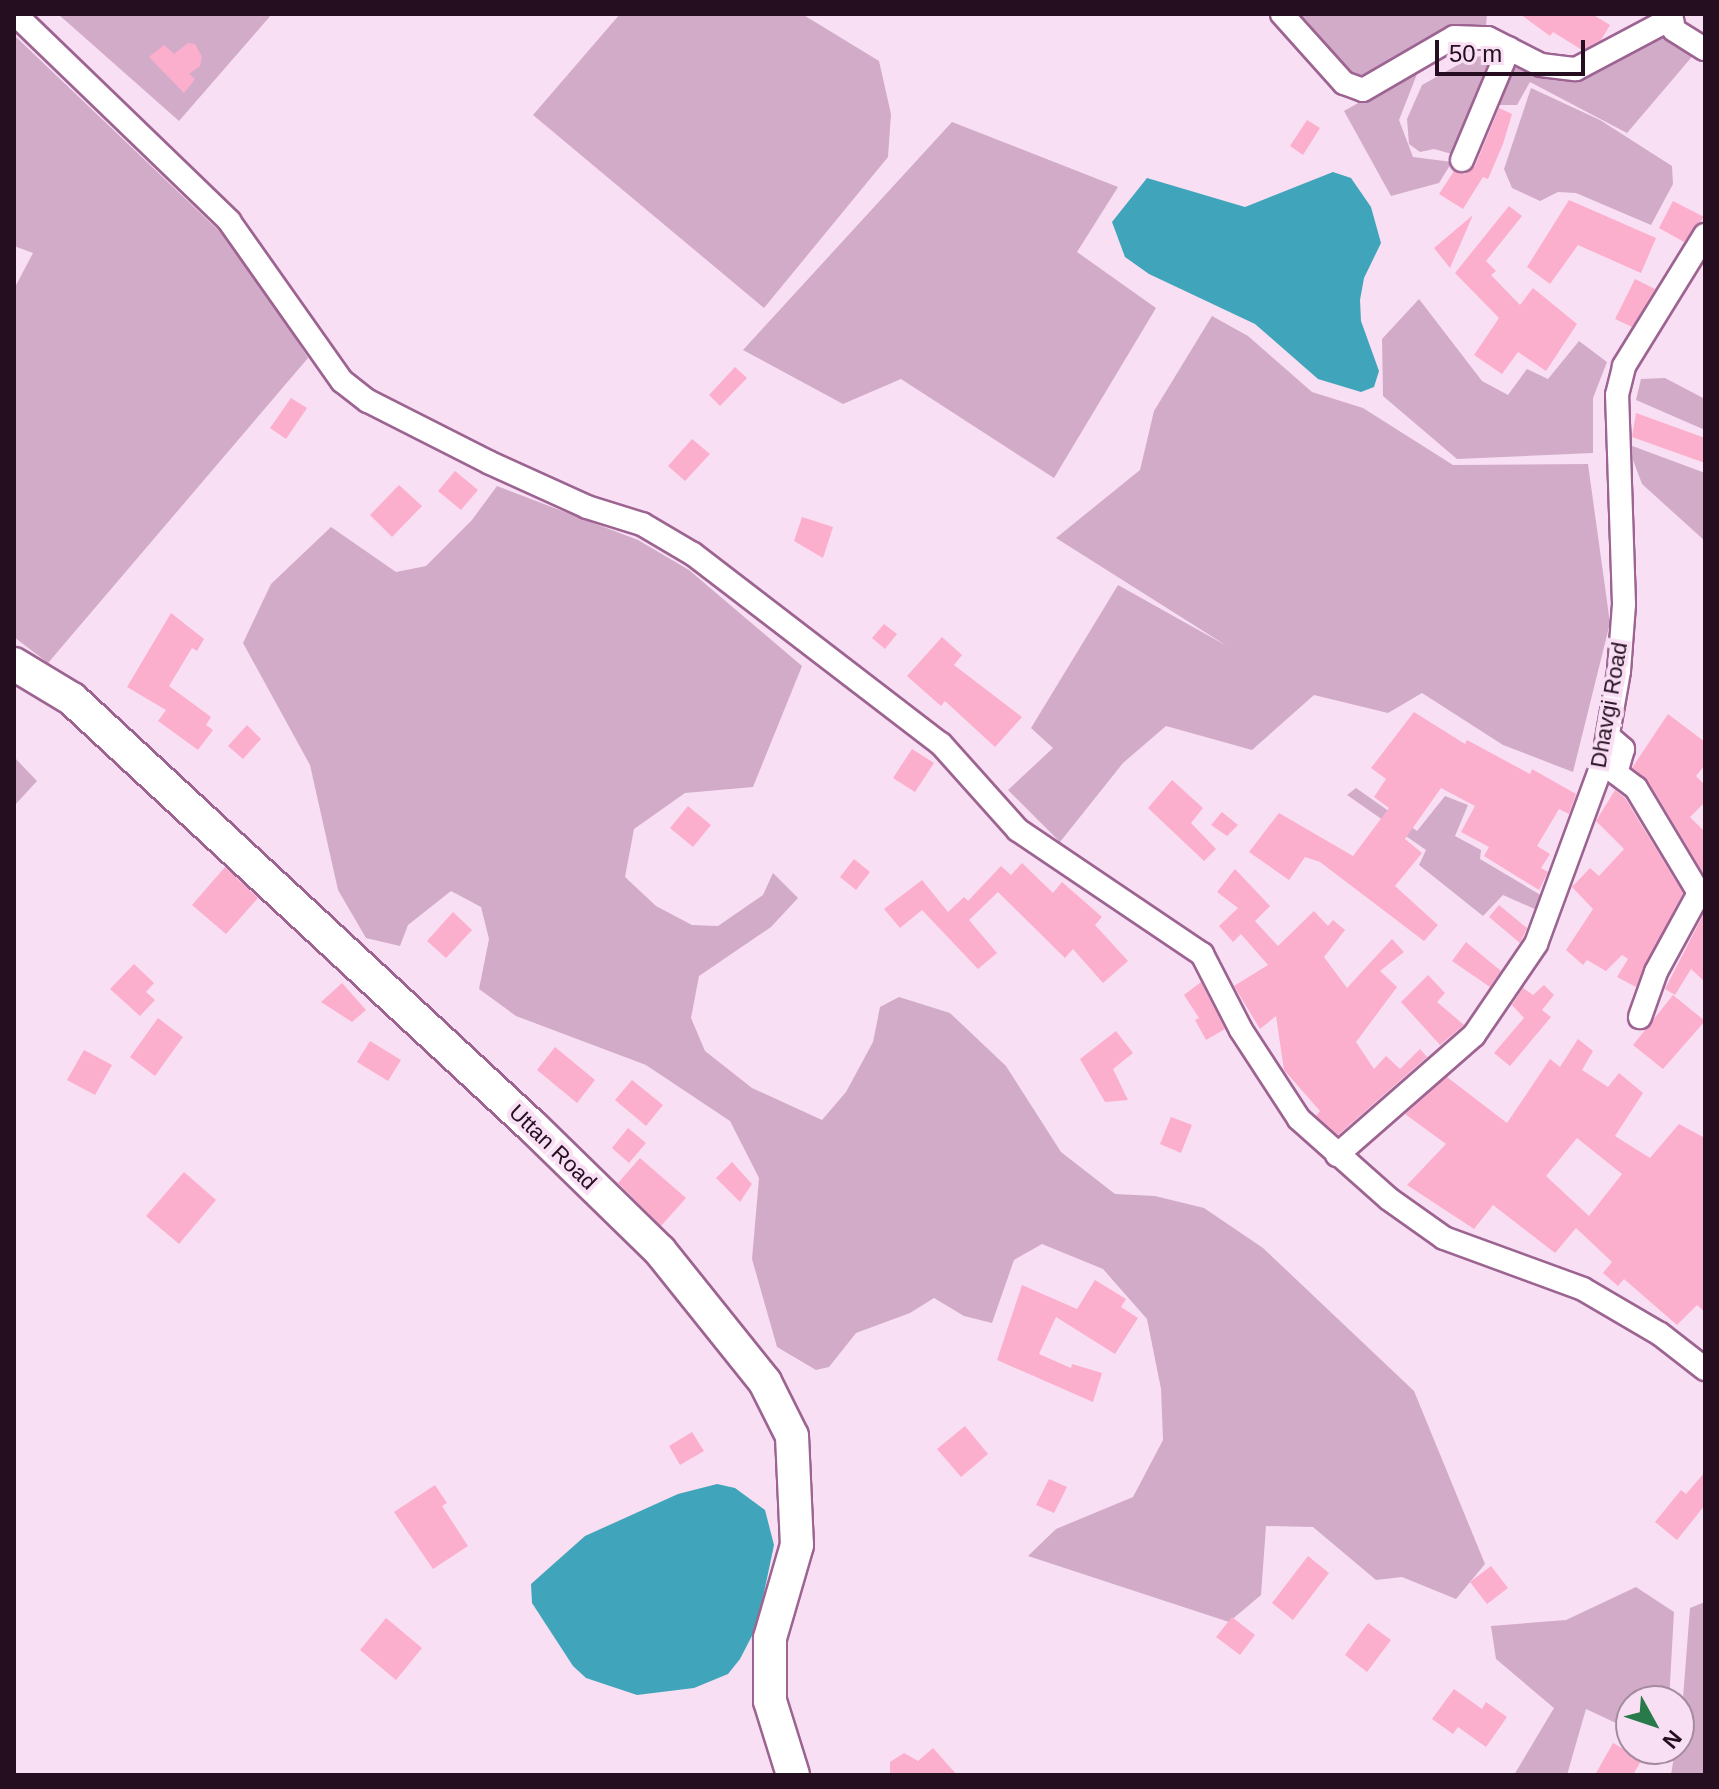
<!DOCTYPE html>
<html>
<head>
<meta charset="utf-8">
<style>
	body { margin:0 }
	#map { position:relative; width:1719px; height:1789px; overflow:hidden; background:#f9dff3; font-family:Arial,sans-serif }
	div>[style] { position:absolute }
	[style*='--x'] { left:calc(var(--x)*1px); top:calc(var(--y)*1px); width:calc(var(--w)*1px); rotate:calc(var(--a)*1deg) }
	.green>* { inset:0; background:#d2abc9 }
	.water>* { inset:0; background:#40a5ba }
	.building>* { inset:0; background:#fcafcd }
	.roads { filter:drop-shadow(2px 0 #9d6492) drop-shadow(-2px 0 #9d6492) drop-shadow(0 2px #9d6492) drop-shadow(0 -2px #9d6492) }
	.street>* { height:22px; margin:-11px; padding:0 11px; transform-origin:11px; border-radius:11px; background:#fff }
	.secondary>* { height:32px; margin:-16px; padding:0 16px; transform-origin:16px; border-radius:16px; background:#fff }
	span { translate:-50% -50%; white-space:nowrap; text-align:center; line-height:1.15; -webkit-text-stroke:8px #f9dff3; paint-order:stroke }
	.street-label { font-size:22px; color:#240e20 }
	.frame { position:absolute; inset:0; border:16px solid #240e20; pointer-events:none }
	.north { position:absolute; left:1615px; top:1685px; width:80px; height:80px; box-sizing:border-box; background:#f9dff3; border:2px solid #a48b9f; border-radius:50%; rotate:130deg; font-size:22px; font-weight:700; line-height:32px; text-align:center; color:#240e20 }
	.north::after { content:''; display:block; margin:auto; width:28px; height:36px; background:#297a4b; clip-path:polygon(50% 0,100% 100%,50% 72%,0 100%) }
	.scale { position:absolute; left:1435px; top:40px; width:150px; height:36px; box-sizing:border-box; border:4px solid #240e20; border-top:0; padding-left:10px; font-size:24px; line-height:28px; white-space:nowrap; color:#240e20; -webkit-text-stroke:6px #f9dff3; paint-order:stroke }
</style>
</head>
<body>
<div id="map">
	<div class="green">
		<div style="clip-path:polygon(58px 14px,272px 14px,179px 121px)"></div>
		<div style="clip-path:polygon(620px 14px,802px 14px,879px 61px,891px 114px,888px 157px,764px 308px,533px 115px)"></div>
		<div style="clip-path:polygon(1297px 14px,1487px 14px,1486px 27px,1358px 82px)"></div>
		<div style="clip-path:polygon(1664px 32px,1696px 52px,1627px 133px,1530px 82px,1517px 105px,1492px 105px,1512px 61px,1575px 77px)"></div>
		<div style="clip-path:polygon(14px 35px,238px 249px,308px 358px,48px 663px,14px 637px,14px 289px,33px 253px,14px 246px)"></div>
		<div style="clip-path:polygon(1498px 55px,1459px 156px,1434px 149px,1420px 152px,1409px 144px,1407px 119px,1422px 85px,1472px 57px)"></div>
		<div style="clip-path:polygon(1419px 69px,1399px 120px,1413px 157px,1452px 162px,1439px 183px,1391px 196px,1344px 111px)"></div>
		<div style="clip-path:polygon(1531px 88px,1600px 120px,1672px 166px,1673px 184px,1651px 225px,1576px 193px,1558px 192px,1540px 201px,1512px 188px,1504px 169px)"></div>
		<div style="clip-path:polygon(952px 122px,1118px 187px,1077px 252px,1156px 308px,1054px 478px,901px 379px,843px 404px,743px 350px)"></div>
		<div style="clip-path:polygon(1419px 299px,1482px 381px,1508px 395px,1527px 369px,1548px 379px,1579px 341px,1607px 362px,1593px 398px,1593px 453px,1457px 459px,1383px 396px,1382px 339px)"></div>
		<div style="clip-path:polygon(1212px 316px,1248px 336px,1312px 392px,1363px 408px,1453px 465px,1588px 464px,1610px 623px,1573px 772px,1503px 745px,1422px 693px,1388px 713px,1314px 695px,1252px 750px,1166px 726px,1123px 763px,1060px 842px,1008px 790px,1053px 748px,1031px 728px,1118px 585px,1227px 646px,1056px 538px,1140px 470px,1154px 411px)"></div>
		<div style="clip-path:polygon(1665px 378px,1705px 399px,1705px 430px,1636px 400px,1641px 379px)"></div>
		<div style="clip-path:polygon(1627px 444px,1705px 473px,1705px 541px,1642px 484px)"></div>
		<div style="clip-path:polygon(497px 486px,638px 540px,689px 570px,802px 666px,753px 787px,685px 793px,634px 829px,625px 877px,656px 906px,692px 925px,718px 926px,763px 895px,773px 873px,798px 898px,771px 927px,699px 976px,691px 1018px,705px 1051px,752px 1088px,822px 1120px,846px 1092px,873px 1042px,880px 1007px,899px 997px,950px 1013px,1006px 1066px,1061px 1152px,1115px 1194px,1155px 1196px,1204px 1208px,1263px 1248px,1414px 1391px,1485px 1564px,1456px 1599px,1402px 1577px,1376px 1580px,1313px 1527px,1266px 1526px,1261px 1595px,1229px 1622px,1028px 1556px,1056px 1529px,1133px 1497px,1163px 1440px,1161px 1389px,1147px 1319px,1103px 1269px,1042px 1244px,1014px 1260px,992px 1323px,964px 1316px,934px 1298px,910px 1313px,856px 1333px,829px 1367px,816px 1370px,777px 1347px,752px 1259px,759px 1178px,730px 1121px,646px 1065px,516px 1016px,479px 989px,489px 939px,481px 907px,451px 891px,408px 925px,400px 946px,366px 938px,338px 890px,310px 765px,243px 643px,271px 584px,331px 527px,396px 572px,426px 566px,472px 520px)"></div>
		<div style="clip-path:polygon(14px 757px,37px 781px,14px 806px)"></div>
		<div style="clip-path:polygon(1356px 788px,1417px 831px,1445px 796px,1468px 805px,1455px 836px,1481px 850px,1480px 859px,1544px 897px,1537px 910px,1503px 895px,1483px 916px,1419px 865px,1426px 850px,1347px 795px)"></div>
		<div style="clip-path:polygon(1636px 1587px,1674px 1612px,1669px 1701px,1631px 1701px,1631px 1730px,1586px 1709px,1567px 1775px,1514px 1775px,1554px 1708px,1496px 1659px,1491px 1626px,1566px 1620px)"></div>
		<div style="clip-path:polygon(1705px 1602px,1705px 1775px,1671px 1775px,1675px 1749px,1679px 1749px,1690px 1608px)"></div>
	</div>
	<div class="water">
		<div style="clip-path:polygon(1333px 172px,1351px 178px,1371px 207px,1381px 243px,1364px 278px,1360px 300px,1361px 321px,1379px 371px,1374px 387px,1361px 392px,1318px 379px,1255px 324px,1149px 274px,1125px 257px,1112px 222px,1147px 178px,1245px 207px)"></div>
		<div style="clip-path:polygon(717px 1484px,735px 1488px,765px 1510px,774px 1545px,757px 1626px,740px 1659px,728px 1674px,694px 1688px,637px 1695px,586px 1678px,573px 1666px,532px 1603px,531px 1584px,585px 1536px,678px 1494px)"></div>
	</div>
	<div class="building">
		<div style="clip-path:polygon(1520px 14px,1592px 14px,1610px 25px,1601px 40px,1582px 50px,1553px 32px,1550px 36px)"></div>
		<div style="clip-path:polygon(188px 43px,195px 44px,202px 57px,200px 66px,189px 74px,195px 79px,184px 93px,149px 57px,164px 45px,174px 54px)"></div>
		<div style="clip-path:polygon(1499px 108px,1512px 114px,1503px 144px,1488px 179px,1483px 177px,1463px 209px,1439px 194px,1454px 171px,1465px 174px,1475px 166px)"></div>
		<div style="clip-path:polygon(1307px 120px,1320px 128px,1303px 155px,1290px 146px)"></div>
		<div style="clip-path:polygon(1569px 200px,1656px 238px,1641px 273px,1578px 245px,1550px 284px,1527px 267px)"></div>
		<div style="clip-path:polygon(1673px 201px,1704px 217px,1684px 242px,1659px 228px)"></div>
		<div style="clip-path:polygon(1509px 206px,1522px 216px,1486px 261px,1496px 271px,1491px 275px,1520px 305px,1533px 288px,1577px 324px,1546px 371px,1518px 352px,1502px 374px,1474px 355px,1499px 318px,1455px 273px)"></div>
		<div style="clip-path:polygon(1473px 215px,1450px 268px,1434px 248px)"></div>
		<div style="clip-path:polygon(1635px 279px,1655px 289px,1632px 327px,1615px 319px)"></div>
		<div style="clip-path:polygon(735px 367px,747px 378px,720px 406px,709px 395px)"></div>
		<div style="clip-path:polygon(291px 398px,307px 408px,286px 439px,270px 428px)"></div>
		<div style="clip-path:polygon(1636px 413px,1705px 438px,1705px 463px,1632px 437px)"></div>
		<div style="clip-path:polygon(692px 439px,710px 454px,685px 481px,668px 466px)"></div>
		<div style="clip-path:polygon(455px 471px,478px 490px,461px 510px,438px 491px)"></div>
		<div style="clip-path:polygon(399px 485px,422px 506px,392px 537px,370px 515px)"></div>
		<div style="clip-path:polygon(802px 517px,833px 527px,823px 558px,794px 541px)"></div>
		<div style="clip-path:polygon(171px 613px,204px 639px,197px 651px,192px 648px,169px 686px,211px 717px,206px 725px,213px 730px,198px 750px,158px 721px,166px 710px,127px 687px)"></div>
		<div style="clip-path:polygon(884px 624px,897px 634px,885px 649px,872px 638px)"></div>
		<div style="clip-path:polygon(942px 637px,962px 655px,954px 665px,1022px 717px,995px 747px,945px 701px,941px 706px,907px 676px)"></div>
		<div style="clip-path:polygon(1414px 712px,1465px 744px,1467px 740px,1530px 774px,1532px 769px,1576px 794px,1569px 814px,1559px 809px,1537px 846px,1550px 854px,1541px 868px,1548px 872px,1539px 890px,1484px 856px,1489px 847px,1461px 832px,1475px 806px,1441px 788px,1405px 839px,1422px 853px,1395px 886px,1438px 925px,1424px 941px,1320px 862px,1305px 857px,1289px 880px,1249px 852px,1279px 813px,1353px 856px,1389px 808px,1374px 797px,1386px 779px,1371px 768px)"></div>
		<div style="clip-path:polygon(1668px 714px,1705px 742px,1705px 765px,1696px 776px,1705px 785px,1705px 802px,1690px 817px,1705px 832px,1705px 876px,1648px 781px,1632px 768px)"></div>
		<div style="clip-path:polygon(247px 725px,261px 739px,243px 759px,228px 746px)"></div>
		<div style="clip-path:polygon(912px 749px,934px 763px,915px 792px,893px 778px)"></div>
		<div style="clip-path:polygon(1172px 780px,1203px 808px,1191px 823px,1216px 849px,1204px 861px,1148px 808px)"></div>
		<div style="clip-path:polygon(1615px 790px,1625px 798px,1683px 893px,1636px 987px,1617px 977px,1628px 959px,1622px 955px,1606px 971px,1587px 960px,1583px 965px,1566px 950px,1593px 909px,1572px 887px,1590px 868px,1599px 876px,1624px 849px,1596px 821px)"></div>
		<div style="clip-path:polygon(688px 806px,711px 825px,693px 847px,670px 828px)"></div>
		<div style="clip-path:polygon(1222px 812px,1238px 825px,1227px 836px,1211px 825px)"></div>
		<div style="clip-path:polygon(854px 859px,870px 872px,856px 890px,840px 877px)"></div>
		<div style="clip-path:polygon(1022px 863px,1053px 893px,1062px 882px,1102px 917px,1095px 925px,1128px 961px,1103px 983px,1073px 949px,1065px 958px,998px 892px,969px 920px,997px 953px,978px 969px,922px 910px,900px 928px,884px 909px,922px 880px,948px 912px,964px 897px,968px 901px,1001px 866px,1011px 875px)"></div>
		<div style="clip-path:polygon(225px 867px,258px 898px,226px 934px,192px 905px)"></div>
		<div style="clip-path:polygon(1235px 869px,1270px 906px,1255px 921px,1278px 946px,1314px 911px,1328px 926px,1333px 920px,1345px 930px,1324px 957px,1347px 988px,1392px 939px,1404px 952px,1380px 971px,1397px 987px,1356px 1042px,1374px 1069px,1386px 1056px,1400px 1069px,1420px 1049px,1427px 1057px,1338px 1135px,1316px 1116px,1320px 1111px,1284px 1070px,1276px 1016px,1260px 1029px,1234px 986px,1268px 965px,1241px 934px,1233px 942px,1219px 926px,1238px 908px,1217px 892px)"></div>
		<div style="clip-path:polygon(1499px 905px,1527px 928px,1520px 943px,1489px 917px)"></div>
		<div style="clip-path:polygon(1705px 911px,1705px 982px,1691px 969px,1675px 995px,1665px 989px)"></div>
		<div style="clip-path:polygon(453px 912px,472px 930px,446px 958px,427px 941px)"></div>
		<div style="clip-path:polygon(1466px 942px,1501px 971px,1490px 987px,1452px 961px)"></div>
		<div style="clip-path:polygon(134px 964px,154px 983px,146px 992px,155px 1000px,140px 1016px,110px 989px)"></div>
		<div style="clip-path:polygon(1428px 975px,1445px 993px,1437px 1002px,1464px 1025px,1440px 1045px,1401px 1002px)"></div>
		<div style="clip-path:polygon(1201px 982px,1225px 1029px,1206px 1040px,1195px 1020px,1199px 1018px,1184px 995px)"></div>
		<div style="clip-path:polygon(342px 983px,366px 1010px,352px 1022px,321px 1002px)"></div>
		<div style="clip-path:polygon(1544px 985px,1554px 995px,1542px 1010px,1551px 1017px,1510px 1066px,1494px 1053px,1524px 1018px,1512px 1005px,1523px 988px,1533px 995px)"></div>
		<div style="clip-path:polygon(1673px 995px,1705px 1021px,1663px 1069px,1633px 1045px)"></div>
		<div style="clip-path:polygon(158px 1018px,183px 1037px,155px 1076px,130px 1057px)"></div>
		<div style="clip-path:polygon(1116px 1031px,1133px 1053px,1113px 1069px,1128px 1100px,1105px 1102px,1080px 1059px)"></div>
		<div style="clip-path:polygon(evenodd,1578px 1039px,1593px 1051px,1582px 1070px,1608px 1087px,1619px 1073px,1643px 1093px,1615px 1136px,1650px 1158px,1679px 1124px,1705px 1138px,1705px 1312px,1697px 1305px,1677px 1325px,1624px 1279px,1618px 1286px,1603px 1273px,1612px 1262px,1576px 1228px,1555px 1253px,1493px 1205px,1474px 1229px,1407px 1185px,1446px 1144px,1405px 1114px,1447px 1077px,1507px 1123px,1550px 1059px,1560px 1067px,1578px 1039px,1577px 1138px,1622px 1174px,1589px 1216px,1546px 1176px,1577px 1138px)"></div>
		<div style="clip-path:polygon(370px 1041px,401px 1060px,388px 1081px,357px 1062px)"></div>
		<div style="clip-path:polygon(555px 1047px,595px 1080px,577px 1103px,537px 1070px)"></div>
		<div style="clip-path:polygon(84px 1050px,112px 1065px,95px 1095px,67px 1080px)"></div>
		<div style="clip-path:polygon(632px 1080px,663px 1105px,646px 1126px,615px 1100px)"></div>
		<div style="clip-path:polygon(1171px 1117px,1192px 1125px,1181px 1153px,1160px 1144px)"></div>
		<div style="clip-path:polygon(628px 1128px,646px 1143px,629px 1163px,612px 1148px)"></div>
		<div style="clip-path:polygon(640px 1158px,686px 1198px,661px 1226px,618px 1183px)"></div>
		<div style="clip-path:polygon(732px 1162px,752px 1184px,740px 1202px,716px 1178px)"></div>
		<div style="clip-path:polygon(184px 1172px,216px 1200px,179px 1244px,146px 1216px)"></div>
		<div style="clip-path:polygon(1095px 1280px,1126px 1299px,1121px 1307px,1138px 1318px,1115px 1354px,1056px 1317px,1039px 1354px,1071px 1368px,1072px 1364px,1102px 1373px,1093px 1402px,997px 1360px,1022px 1285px,1077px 1309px)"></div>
		<div style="clip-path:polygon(965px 1426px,988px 1454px,961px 1477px,937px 1449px)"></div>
		<div style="clip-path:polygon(692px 1432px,704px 1451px,680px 1465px,669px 1446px)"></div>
		<div style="clip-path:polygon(1705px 1472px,1705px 1505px,1677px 1540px,1655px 1522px,1681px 1490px,1686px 1494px)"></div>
		<div style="clip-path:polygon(1049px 1479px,1067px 1487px,1054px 1513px,1036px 1505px)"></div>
		<div style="clip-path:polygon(435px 1485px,447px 1503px,442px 1506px,468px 1546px,433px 1569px,394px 1512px)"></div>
		<div style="clip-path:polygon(1308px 1556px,1329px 1573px,1293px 1620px,1272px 1603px)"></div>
		<div style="clip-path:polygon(1491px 1566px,1508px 1588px,1487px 1604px,1470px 1582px)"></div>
		<div style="clip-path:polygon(1232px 1617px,1255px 1635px,1240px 1655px,1216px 1637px)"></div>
		<div style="clip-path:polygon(386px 1618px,422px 1648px,396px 1680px,360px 1650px)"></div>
		<div style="clip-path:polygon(1368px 1623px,1391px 1640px,1367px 1672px,1345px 1655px)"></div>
		<div style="clip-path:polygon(1454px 1689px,1482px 1709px,1486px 1702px,1507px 1717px,1486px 1747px,1458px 1727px,1453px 1734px,1432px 1719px)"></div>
		<div style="clip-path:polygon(1613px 1743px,1642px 1759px,1633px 1775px,1595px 1775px)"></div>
		<div style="clip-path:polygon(933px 1748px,957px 1775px,890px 1775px,890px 1762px,904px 1753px,918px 1761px)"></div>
	</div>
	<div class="roads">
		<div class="street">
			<div style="--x:15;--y:14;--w:298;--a:44"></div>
			<div style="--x:229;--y:221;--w:196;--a:54.8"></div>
			<div style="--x:342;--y:381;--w:33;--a:38"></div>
			<div style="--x:368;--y:401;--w:135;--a:26.9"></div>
			<div style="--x:488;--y:462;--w:109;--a:24.4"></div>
			<div style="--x:587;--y:507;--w:58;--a:17.2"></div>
			<div style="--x:642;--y:524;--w:59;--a:30.5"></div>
			<div style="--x:693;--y:554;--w:312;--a:37.5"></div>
			<div style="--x:941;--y:744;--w:115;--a:48.2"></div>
			<div style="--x:1018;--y:830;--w:222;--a:34"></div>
			<div style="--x:1202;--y:954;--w:85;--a:62.8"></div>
			<div style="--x:1241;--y:1030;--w:106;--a:56.9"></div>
			<div style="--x:1299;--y:1119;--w:120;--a:41.6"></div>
			<div style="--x:1389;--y:1199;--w:67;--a:35.3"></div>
			<div style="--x:1444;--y:1238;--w:148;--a:20.1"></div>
			<div style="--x:1583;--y:1289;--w:89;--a:30.3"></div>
			<div style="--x:1660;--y:1334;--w:57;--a:37.9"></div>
			<div style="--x:1282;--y:14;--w:93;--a:48.1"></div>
			<div style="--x:1344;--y:83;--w:20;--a:20"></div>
			<div style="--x:1363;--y:90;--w:105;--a:-30.2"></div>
			<div style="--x:1454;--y:37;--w:34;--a:2"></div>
			<div style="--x:1488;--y:38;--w:59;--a:27"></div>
			<div style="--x:1541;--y:65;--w:35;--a:7"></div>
			<div style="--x:1576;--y:69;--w:104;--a:-28"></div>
			<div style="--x:1671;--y:14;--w:16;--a:79"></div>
			<div style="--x:1674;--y:30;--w:36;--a:32"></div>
			<div style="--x:1462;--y:160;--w:121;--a:-67.2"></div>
			<div style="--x:1608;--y:736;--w:20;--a:41"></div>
			<div style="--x:1623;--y:749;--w:25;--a:106"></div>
			<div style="--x:1616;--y:773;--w:25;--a:37"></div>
			<div style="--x:1636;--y:788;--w:122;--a:59"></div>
			<div style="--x:1699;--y:893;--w:90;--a:118.6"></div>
			<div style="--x:1656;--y:972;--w:48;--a:109.6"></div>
			<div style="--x:1337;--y:1155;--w:182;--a:-41.2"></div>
			<div style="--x:1474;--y:1035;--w:110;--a:-55.7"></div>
			<div style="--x:1536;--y:944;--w:194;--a:-69.8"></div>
			<div style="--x:1603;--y:762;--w:92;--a:-80"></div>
			<div style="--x:1619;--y:671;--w:67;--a:-85.7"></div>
			<div style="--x:1624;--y:604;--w:209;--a:-91.9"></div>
			<div style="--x:1617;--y:395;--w:30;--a:-76"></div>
			<div style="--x:1624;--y:366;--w:154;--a:-58.3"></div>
		</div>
		<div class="secondary">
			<div style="--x:14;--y:664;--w:68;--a:31.1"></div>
			<div style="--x:72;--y:699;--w:630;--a:42.88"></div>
			<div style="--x:534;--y:1128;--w:176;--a:44.3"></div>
			<div style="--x:660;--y:1251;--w:168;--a:51.3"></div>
			<div style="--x:765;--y:1382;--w:60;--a:63.4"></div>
			<div style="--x:792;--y:1436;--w:109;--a:87.4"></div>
			<div style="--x:797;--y:1545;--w:97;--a:106.2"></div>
			<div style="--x:770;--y:1638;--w:63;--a:90"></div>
			<div style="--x:770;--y:1701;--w:77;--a:72.7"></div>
		</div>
	</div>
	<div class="street-label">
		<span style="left:1609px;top:705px;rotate:-80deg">Dhavgi Road</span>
		<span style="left:553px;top:1147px;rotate:44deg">Uttan Road</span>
	</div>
	<div class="frame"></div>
	<div class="north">N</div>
	<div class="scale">50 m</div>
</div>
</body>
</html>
